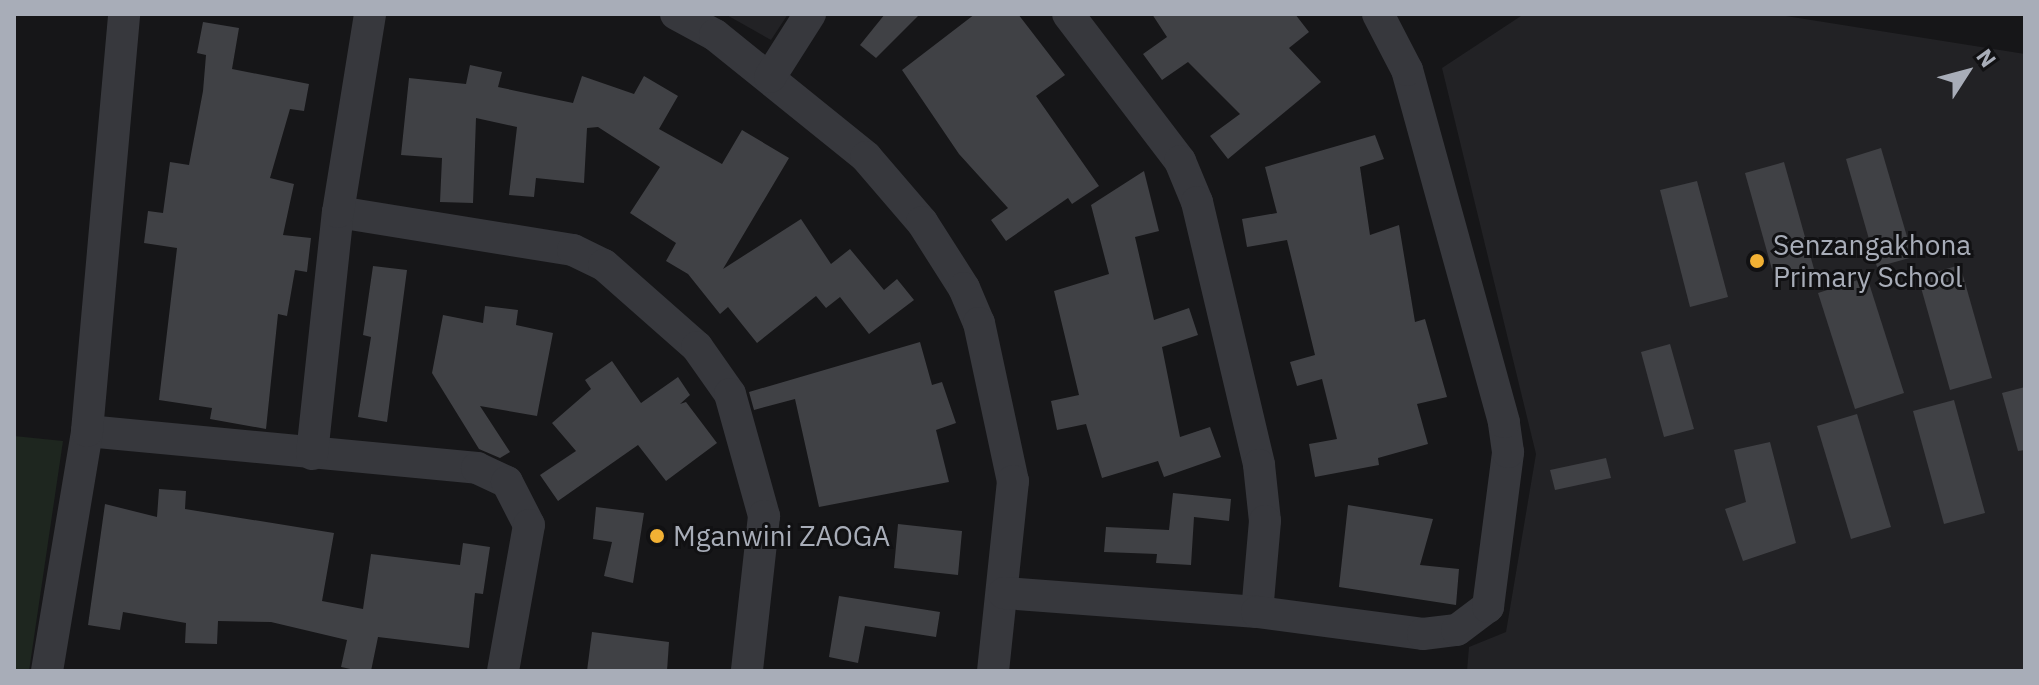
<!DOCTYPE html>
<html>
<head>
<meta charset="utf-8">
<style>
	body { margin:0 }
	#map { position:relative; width:2039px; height:685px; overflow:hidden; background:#161618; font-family:"IBM Plex Sans",sans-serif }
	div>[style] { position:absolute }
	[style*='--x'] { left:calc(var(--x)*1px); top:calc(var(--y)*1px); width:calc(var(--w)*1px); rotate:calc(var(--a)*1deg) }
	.built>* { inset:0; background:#222225 }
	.green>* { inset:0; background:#1e261f }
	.building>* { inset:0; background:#404145 }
	.minor>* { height:32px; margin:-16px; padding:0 16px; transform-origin:16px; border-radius:16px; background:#37383d }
	.dots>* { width:22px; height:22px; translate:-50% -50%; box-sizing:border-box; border:4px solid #111113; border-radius:50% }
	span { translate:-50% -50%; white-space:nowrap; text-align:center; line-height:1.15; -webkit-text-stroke:6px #111113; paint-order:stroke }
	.poi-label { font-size:28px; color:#a8adb8 }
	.left { translate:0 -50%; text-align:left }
	.frame { position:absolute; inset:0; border:16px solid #a8adb8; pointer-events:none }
	.north { position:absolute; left:1927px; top:32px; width:80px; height:80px; -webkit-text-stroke:6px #111113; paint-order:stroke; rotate:54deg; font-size:22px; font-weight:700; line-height:32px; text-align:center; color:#a8adb8 }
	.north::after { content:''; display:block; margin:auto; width:28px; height:36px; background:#a8adb8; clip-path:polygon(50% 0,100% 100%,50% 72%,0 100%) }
</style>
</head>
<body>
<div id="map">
	<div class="built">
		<div style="clip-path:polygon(725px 14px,788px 14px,771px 40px)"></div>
		<div style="clip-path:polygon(1524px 14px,1773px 14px,2025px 54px,2025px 671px,1467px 671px,1469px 647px,1506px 632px,1536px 454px,1442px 68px)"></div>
	</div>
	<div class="green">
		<div style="clip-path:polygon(14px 436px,63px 441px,29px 671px,14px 671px)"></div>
	</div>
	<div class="building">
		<div style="clip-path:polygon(885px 14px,920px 14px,876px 58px,860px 45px)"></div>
		<div style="clip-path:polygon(975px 14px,1018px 14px,1065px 75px,1036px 96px,1099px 186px,1072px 204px,1068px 198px,1006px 241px,991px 220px,1008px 208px,959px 154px,902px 70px)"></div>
		<div style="clip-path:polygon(1152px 14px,1295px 14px,1309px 32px,1289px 48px,1321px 82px,1228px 159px,1210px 136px,1240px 114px,1188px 62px,1162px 80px,1143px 54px,1167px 37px)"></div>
		<div style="clip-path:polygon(203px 22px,239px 28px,232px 69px,309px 84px,304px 111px,290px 109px,270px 178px,294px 184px,283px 235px,311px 238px,307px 272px,295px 270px,287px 316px,278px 314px,266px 429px,210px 419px,212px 408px,159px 400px,177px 248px,144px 243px,148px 211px,163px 213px,170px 162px,189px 165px,203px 91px,206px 55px,197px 53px)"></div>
		<div style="clip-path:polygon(470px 65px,502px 72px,498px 87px,573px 103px,582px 76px,634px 94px,644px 76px,678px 96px,659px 129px,722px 164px,742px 130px,789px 158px,723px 269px,801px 219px,831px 264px,850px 249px,884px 290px,897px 279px,914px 300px,869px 334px,840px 297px,826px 308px,816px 296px,757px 343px,728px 307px,720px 314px,688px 274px,666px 261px,676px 243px,630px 213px,660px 167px,598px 127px,587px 128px,584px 183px,536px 178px,534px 197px,509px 195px,517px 127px,476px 118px,473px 203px,440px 202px,442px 158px,401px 155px,409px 78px,466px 84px)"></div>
		<div style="clip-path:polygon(1375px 135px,1384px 159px,1360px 167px,1370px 235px,1399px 225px,1415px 322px,1425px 319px,1447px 397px,1417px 404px,1428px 444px,1378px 458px,1379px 465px,1315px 477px,1309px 444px,1337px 439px,1322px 379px,1297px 386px,1290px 362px,1315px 355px,1287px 240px,1247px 247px,1242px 219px,1277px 213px,1265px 167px)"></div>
		<div style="clip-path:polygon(1881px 148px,1913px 257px,1877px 267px,1846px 159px)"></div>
		<div style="clip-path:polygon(1784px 162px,1814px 269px,1775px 280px,1745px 173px)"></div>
		<div style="clip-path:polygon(1144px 171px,1159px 231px,1135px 237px,1154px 320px,1189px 308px,1198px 335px,1162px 347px,1180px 437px,1210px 427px,1221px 457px,1164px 477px,1158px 461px,1102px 478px,1086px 424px,1057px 430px,1051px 401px,1079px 395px,1054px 291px,1109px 274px,1091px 205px)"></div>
		<div style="clip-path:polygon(1697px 181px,1728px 297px,1690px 307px,1660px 190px)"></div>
		<div style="clip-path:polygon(1960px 265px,1992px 378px,1950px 390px,1918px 277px)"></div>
		<div style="clip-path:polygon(373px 266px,407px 270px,387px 422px,358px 417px,371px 337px,363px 335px)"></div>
		<div style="clip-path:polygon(1867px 277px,1904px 393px,1855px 409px,1818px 293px)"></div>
		<div style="clip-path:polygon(485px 306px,518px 310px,516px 325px,553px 333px,537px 416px,480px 406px,510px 452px,500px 458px,479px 449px,432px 373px,443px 315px,483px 323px)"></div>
		<div style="clip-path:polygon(920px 342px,932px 385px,942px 382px,956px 423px,936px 430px,949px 482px,819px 507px,795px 399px,754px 410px,749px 392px)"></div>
		<div style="clip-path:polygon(1670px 344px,1694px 429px,1664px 437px,1641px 352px)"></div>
		<div style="clip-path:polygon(612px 361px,641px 403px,678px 377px,690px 395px,680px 404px,686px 402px,717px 443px,666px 481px,638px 445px,558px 501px,540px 475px,576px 451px,552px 423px,591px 389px,585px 380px)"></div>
		<div style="clip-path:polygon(2025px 387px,2025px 450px,2018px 451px,2002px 393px)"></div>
		<div style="clip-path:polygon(1954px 400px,1985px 513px,1944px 524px,1913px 411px)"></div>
		<div style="clip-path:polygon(1857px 414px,1891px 527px,1851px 539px,1817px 426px)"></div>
		<div style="clip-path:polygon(1770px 442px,1796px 543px,1743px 561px,1725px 509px,1746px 502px,1734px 450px)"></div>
		<div style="clip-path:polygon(1606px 458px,1611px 478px,1555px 490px,1550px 470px)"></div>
		<div style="clip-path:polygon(159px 489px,186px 491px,185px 509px,334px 533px,322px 601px,363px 609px,371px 554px,460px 565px,463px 543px,490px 547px,483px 594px,475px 593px,469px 648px,378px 637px,371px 671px,360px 671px,341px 667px,347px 640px,271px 622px,218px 621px,217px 644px,185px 643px,186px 623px,123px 612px,120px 630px,88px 625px,105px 504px,157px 517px)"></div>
		<div style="clip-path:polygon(1173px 493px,1231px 499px,1229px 521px,1194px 517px,1191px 565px,1156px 563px,1157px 554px,1104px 552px,1106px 527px,1169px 530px)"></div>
		<div style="clip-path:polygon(1348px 505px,1433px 519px,1420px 565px,1459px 569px,1456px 605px,1339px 587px)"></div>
		<div style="clip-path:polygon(596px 507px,644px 513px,633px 583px,604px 576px,612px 542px,593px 539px)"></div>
		<div style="clip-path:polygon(898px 524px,962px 531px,958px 575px,894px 568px)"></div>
		<div style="clip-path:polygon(839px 596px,940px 612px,936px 637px,865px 626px,858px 663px,829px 657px)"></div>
		<div style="clip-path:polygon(592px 632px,669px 642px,667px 671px,587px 671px)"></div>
	</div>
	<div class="minor">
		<div style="--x:676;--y:14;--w:44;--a:28.3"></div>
		<div style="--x:715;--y:35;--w:194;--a:38.9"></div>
		<div style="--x:866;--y:157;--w:86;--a:49.3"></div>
		<div style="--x:922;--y:222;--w:78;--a:57.5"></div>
		<div style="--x:964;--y:288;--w:38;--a:67"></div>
		<div style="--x:979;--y:323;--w:162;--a:77.9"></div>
		<div style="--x:1013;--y:481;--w:191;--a:96"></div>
		<div style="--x:1068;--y:14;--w:185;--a:52.7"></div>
		<div style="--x:1180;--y:161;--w:44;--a:67.5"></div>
		<div style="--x:1197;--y:202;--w:270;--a:76.7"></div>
		<div style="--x:1259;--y:465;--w:56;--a:83.9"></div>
		<div style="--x:1265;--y:521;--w:91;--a:95"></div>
		<div style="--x:770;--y:77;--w:75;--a:-57.6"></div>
		<div style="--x:338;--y:212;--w:238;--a:9.2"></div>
		<div style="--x:573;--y:250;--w:34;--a:26"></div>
		<div style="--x:604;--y:265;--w:124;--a:41.4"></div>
		<div style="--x:697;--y:347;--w:57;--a:54.9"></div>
		<div style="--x:730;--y:394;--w:127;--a:74.4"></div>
		<div style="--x:764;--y:516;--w:156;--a:96.3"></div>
		<div style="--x:87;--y:431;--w:392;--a:5.4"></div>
		<div style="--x:477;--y:468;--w:33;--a:25"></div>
		<div style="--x:507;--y:482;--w:48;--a:62.9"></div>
		<div style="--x:529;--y:525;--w:148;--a:100.1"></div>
		<div style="--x:312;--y:454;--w:243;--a:-83.9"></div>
		<div style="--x:338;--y:212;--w:201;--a:-80.8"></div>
		<div style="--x:1004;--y:593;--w:254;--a:4.3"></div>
		<div style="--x:1257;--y:612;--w:167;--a:7.5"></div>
		<div style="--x:1423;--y:634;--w:34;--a:-7"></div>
		<div style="--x:1457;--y:630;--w:39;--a:-37"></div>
		<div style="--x:1488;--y:607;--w:156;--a:-82.6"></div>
		<div style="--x:1508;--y:452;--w:30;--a:-98"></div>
		<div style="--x:1504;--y:422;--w:365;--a:-105.4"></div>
		<div style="--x:1407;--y:70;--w:63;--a:-117.4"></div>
		<div style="--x:47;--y:671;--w:243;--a:-80.5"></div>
		<div style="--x:87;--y:431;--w:419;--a:-84.9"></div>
	</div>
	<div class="dots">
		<div style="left:1757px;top:261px;background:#f2b134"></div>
		<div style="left:657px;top:536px;background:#f2b134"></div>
	</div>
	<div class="poi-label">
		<span class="left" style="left:1773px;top:261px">Senzangakhona<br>Primary School</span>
		<span class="left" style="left:673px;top:536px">Mganwini ZAOGA</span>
	</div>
	<div class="frame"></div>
	<div class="north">N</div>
</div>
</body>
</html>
